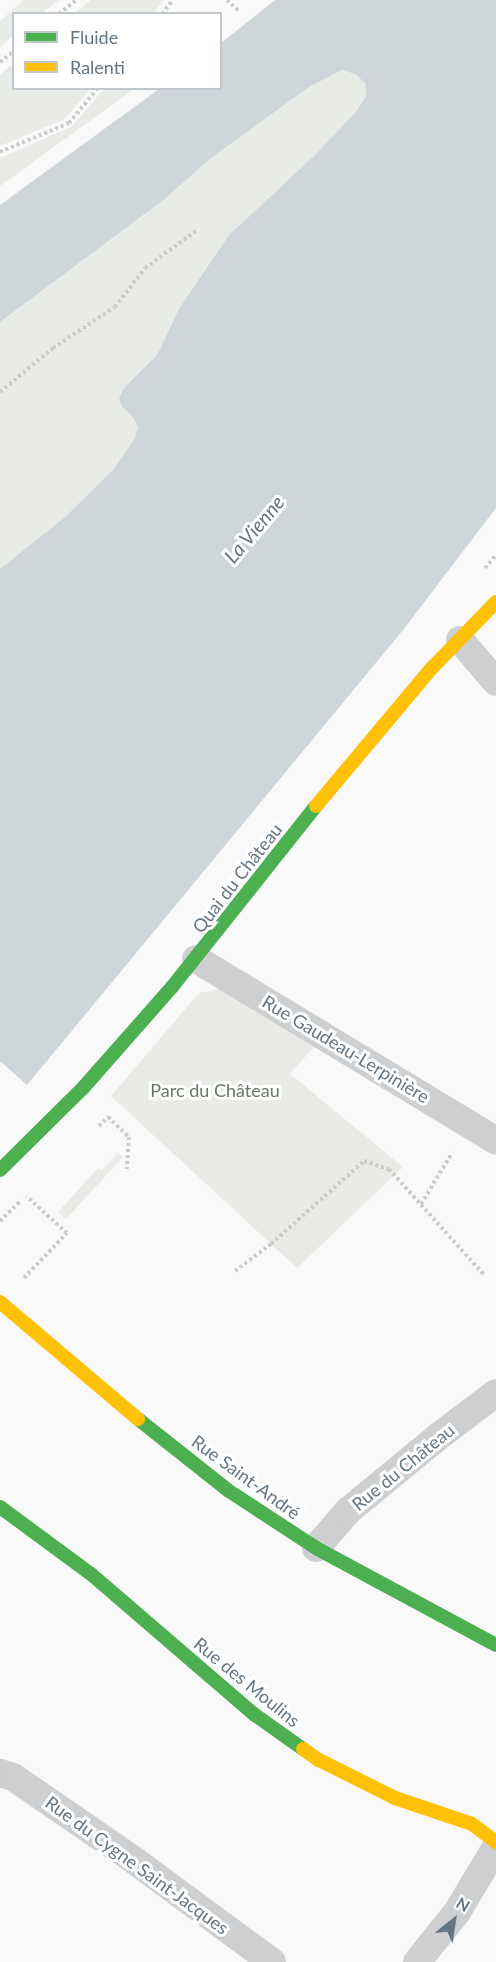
<!DOCTYPE html>
<html>
<head>
<meta charset="utf-8">
<style>
	body { margin:0 }
	#map { position:relative; width:496px; height:1962px; overflow:hidden; background:#f9f9f9; font-family:Lato,sans-serif }
	div>[style] { position:absolute }
	[style*='--x'] { left:calc(var(--x)*1px); top:calc(var(--y)*1px); width:calc(var(--w)*1px); rotate:calc(var(--a)*1deg) }
	.green>* { inset:0; background:#e8ebe6 }
	.water>* { inset:0; background:#ced6d9 }
	.path>* { height:4px; margin-top:-2px; transform-origin:0; background:repeating-linear-gradient(90deg,#cbcccd 0 3px,transparent 0 6px) }
	.street>* { height:28px; margin:-14px; padding:0 14px; transform-origin:14px; border-radius:14px; background:#cecfd0 }
	.fast>* { height:14px; margin:-7px; padding:0 7px; transform-origin:7px; border-radius:7px; background:#4caf50 }
	.slow>* { height:14px; margin:-7px; padding:0 7px; transform-origin:7px; border-radius:7px; background:#ffc107 }
	span { translate:-50% -50%; white-space:nowrap; text-align:center; line-height:1.15; -webkit-text-stroke:6px #fff; paint-order:stroke }
	.street-label { font-size:18px; color:#657683 }
	.park-label { font-size:18px; color:#687a64 }
	.water-label { font-size:20px; color:#60757c; font-style:italic }
	.legend { position:absolute; left:12px; top:12px; width:210px; height:78px; box-sizing:border-box; background:#fff; border:2px solid #c1c8cd; margin:0; padding:8px 10px; list-style:none; font-size:18px; color:#657683 }
	.legend li { display:flex; align-items:center; gap:12px; height:30px }
	.legend b { width:30px; border:2px solid #c1c8cd }
	.north { position:absolute; left:424px; top:1890px; width:60px; height:60px; -webkit-text-stroke:4px #fff; paint-order:stroke; rotate:30deg; font-size:16px; font-weight:700; line-height:24px; text-align:center; color:#657683 }
	.north::after { content:''; display:block; margin:auto; width:21px; height:27px; background:#657683; clip-path:polygon(50% 0,100% 100%,50% 72%,0 100%) }
</style>
</head>
<body>
<div id="map">
	<div class="green">
		<div style="clip-path:polygon(24px 0,59px 0,42px 13px,14px 14px,13px 36px,0 47px,0 21px)"></div>
		<div style="clip-path:polygon(91px 0,164px 0,153px 13px,75px 13px)"></div>
		<div style="clip-path:polygon(13px 64px,14px 88px,90px 89px,65px 119px,0 146px,0 75px)"></div>
		<div style="clip-path:polygon(342px 70px,355px 74px,365px 83px,366px 96px,355px 113px,315px 155px,229px 235px,180px 307px,157px 355px,124px 388px,119px 398px,122px 407px,132px 416px,138px 427px,135px 438px,113px 470px,65px 517px,0 569px,0 322px,166px 198px,211px 158px,309px 87px)"></div>
		<div style="clip-path:polygon(104px 89px,134px 89px,0 186px,0 158px,71px 127px)"></div>
		<div style="clip-path:polygon(220px 989px,314px 1047px,290px 1074px,403px 1167px,297px 1268px,111px 1096px,199px 993px)"></div>
		<div style="clip-path:polygon(118px 1153px,123px 1157px,66px 1219px,58px 1212px,98px 1168px,102px 1170px)"></div>
	</div>
	<div class="water">
		<div style="clip-path:polygon(275px 0,496px 0,496px 508px,403px 630px,27px 1085px,0 1061px,0 569px,65px 517px,113px 470px,135px 438px,138px 427px,132px 416px,122px 407px,119px 398px,124px 388px,157px 355px,180px 307px,229px 235px,315px 155px,355px 113px,366px 96px,365px 83px,355px 74px,342px 70px,309px 87px,211px 158px,166px 198px,0 322px,0 205px,159px 89px,220px 88px,221px 43px)"></div>
	</div>
	<div class="path">
		<div style="--x:227;--y:0;--w:16;--a:43"></div>
		<div style="--x:59;--y:14;--w:22;--a:-39"></div>
		<div style="--x:162;--y:14;--w:18;--a:-52"></div>
		<div style="--x:0;--y:62;--w:18;--a:-38"></div>
		<div style="--x:0;--y:152;--w:75;--a:-22.8"></div>
		<div style="--x:69;--y:123;--w:45;--a:-50.4"></div>
		<div style="--x:0;--y:392;--w:69;--a:-39.7"></div>
		<div style="--x:53;--y:348;--w:74;--a:-33.5"></div>
		<div style="--x:115;--y:307;--w:49;--a:-52.4"></div>
		<div style="--x:145;--y:268;--w:63;--a:-36"></div>
		<div style="--x:485;--y:568;--w:17;--a:-50"></div>
		<div style="--x:99;--y:1126;--w:13;--a:-45"></div>
		<div style="--x:108;--y:1117;--w:29;--a:44"></div>
		<div style="--x:129;--y:1137;--w:32;--a:94"></div>
		<div style="--x:421;--y:1204;--w:60;--a:-58.7"></div>
		<div style="--x:0;--y:1221;--w:30;--a:-44"></div>
		<div style="--x:235;--y:1271;--w:45;--a:-36.9"></div>
		<div style="--x:271;--y:1244;--w:125;--a:-41.7"></div>
		<div style="--x:364;--y:1161;--w:26;--a:18"></div>
		<div style="--x:389;--y:1169;--w:142;--a:48.1"></div>
		<div style="--x:24;--y:1278;--w:62;--a:-46.3"></div>
		<div style="--x:67;--y:1233;--w:55;--a:-137.9"></div>
	</div>
	<div class="street">
		<div style="--x:460;--y:640;--w:55;--a:49.4"></div>
		<div style="--x:196;--y:959;--w:351;--a:31.2"></div>
		<div style="--x:316;--y:1548;--w:49;--a:-49.1"></div>
		<div style="--x:348;--y:1511;--w:118;--a:-39.5"></div>
		<div style="--x:439;--y:1436;--w:71;--a:-37"></div>
		<div style="--x:0;--y:1773;--w:14;--a:17"></div>
		<div style="--x:13;--y:1777;--w:148;--a:34.5"></div>
		<div style="--x:135;--y:1861;--w:170;--a:36.4"></div>
		<div style="--x:417;--y:1962;--w:64;--a:-51.3"></div>
		<div style="--x:457;--y:1912;--w:76;--a:-59"></div>
	</div>
	<div class="fast">
		<div style="--x:0;--y:1170;--w:117;--a:-44.7"></div>
		<div style="--x:83;--y:1088;--w:135;--a:-48.6"></div>
		<div style="--x:172;--y:987;--w:231;--a:-51.5"></div>
		<div style="--x:138;--y:1419;--w:116;--a:38.4"></div>
		<div style="--x:229;--y:1491;--w:104;--a:33.2"></div>
		<div style="--x:316;--y:1548;--w:204;--a:28.3"></div>
		<div style="--x:0;--y:1507;--w:113;--a:36.4"></div>
		<div style="--x:91;--y:1574;--w:216;--a:40.7"></div>
		<div style="--x:255;--y:1715;--w:59;--a:35.3"></div>
	</div>
	<div class="slow">
		<div style="--x:316;--y:806;--w:180;--a:-50"></div>
		<div style="--x:432;--y:668;--w:92;--a:-45.9"></div>
		<div style="--x:0;--y:1302;--w:181;--a:40.3"></div>
		<div style="--x:303;--y:1749;--w:19;--a:35"></div>
		<div style="--x:319;--y:1760;--w:85;--a:26.6"></div>
		<div style="--x:395;--y:1798;--w:81;--a:18.7"></div>
		<div style="--x:472;--y:1824;--w:30;--a:37"></div>
	</div>
	<div class="street-label">
		<span style="left:237px;top:878px;rotate:-52deg">Quai du Château</span>
		<span style="left:346px;top:1049px;rotate:31deg">Rue Gaudeau-Lerpinière</span>
		<span style="left:403px;top:1467px;rotate:-39deg">Rue du Château</span>
		<span style="left:246px;top:1477px;rotate:36deg">Rue Saint-André</span>
		<span style="left:247px;top:1682px;rotate:39deg">Rue des Moulins</span>
		<span style="left:137px;top:1865px;rotate:36deg">Rue du Cygne Saint-Jacques</span>
	</div>
	<div class="park-label">
		<span style="left:215px;top:1090px">Parc du Château</span>
	</div>
	<div class="water-label">
		<span style="left:254px;top:529px;rotate:-50deg">La Vienne</span>
	</div>
	<ul class="legend">
	<li><b style="height:8px;background:#4caf50"></b>Fluide</li>
	<li><b style="height:8px;background:#ffc107"></b>Ralenti</li>
	</ul>
	<div class="north">N</div>
</div>
</body>
</html>
